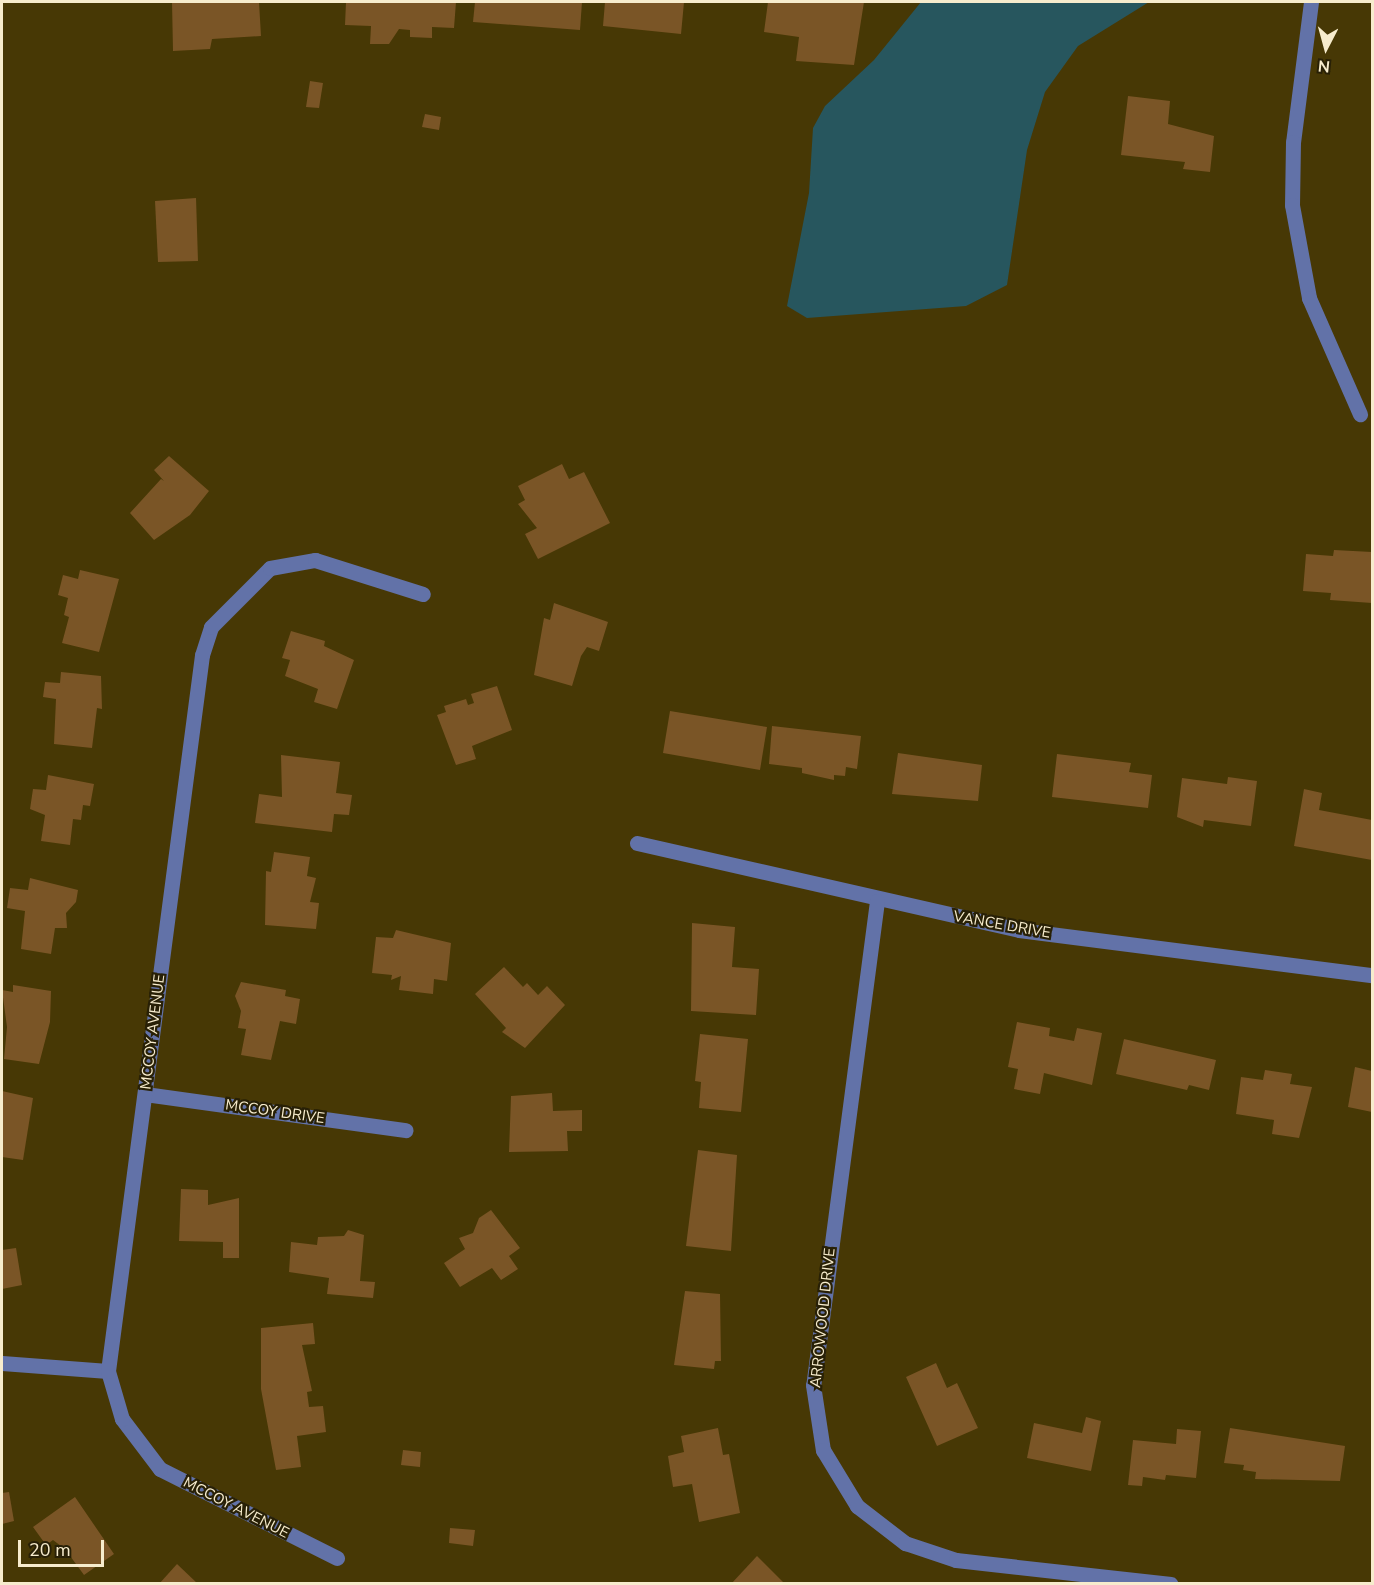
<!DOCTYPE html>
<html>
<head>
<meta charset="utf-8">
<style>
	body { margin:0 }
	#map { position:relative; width:1374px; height:1585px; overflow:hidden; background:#473805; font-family:"Nunito Sans",sans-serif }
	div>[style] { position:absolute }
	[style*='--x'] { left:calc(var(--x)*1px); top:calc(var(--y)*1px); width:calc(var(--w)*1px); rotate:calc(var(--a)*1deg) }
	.water>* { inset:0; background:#27565e }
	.building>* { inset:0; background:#7a5526 }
	.minor>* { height:15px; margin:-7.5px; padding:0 7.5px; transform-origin:7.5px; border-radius:7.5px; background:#6272a8 }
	span { translate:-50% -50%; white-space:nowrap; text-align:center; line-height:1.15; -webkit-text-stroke:4.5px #282006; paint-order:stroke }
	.street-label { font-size:15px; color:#f7eccd }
	.frame { position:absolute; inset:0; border:3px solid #f7eccd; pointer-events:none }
	.north { position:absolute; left:1296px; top:18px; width:60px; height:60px; -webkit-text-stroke:4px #282006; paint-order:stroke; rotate:186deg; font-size:16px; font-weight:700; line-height:24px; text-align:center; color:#f7eccd }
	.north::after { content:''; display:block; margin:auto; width:21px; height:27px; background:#f7eccd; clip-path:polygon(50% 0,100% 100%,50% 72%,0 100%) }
	.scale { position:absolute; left:18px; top:1540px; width:86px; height:27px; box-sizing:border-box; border:3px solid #f7eccd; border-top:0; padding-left:8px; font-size:18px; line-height:21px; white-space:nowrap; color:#f7eccd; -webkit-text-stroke:4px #282006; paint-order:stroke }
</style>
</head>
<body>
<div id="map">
	<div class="water">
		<div style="clip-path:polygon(921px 2px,1149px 2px,1078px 46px,1045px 92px,1027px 150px,1007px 285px,966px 306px,807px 318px,787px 306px,809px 193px,813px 128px,825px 106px,874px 60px)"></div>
	</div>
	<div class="building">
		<div style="clip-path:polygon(172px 2px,259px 2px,261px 36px,212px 39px,210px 49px,173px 51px)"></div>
		<div style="clip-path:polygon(346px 2px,456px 2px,454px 28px,432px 27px,432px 38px,410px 37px,410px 30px,399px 29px,389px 44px,370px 44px,371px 26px,345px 25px)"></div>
		<div style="clip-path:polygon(475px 2px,582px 2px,580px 30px,473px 22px)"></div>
		<div style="clip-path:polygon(605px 2px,684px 2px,681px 34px,603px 26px)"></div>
		<div style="clip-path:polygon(768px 2px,864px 2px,854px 65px,796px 61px,799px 37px,764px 32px)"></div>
		<div style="clip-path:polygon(310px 81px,323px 83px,319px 108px,306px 107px)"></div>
		<div style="clip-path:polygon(1128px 96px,1170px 101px,1168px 124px,1214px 136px,1210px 172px,1183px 169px,1185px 162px,1121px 155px)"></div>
		<div style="clip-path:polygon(425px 114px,441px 117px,439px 130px,422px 127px)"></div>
		<div style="clip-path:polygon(196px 198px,198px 261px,158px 262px,155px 201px)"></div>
		<div style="clip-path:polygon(169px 456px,209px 491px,190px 515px,154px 540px,130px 513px,161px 479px,164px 481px,154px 470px)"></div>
		<div style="clip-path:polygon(562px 464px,569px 479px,584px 472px,610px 523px,538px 559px,525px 534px,537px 528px,518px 504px,525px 500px,518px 486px)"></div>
		<div style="clip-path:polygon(1334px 550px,1372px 552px,1372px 603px,1330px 600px,1331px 593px,1303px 591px,1306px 554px,1333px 556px)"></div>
		<div style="clip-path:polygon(80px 570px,119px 579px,99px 652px,62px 643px,69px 617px,64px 615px,68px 598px,58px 595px,63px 575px,78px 579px)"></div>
		<div style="clip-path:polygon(554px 603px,608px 622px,599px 651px,587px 647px,581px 656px,572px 686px,534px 675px,544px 618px,550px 620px)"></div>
		<div style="clip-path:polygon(291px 631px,325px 641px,324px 646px,354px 660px,337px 709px,314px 702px,318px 689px,285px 676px,290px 660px,282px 658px)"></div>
		<div style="clip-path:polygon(61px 672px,101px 676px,102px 709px,97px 708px,92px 748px,54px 744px,56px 699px,43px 697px,45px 682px,60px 683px)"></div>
		<div style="clip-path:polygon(497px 686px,512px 730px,472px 746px,476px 759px,456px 765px,437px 715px,446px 712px,444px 706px,466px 699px,468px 705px,474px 703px,471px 694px)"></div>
		<div style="clip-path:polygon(670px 711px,767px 727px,760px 770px,663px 753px)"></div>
		<div style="clip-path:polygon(772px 726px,861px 736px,857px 769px,846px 767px,845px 776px,834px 775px,834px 780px,802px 773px,802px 768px,769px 764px)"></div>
		<div style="clip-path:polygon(898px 753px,982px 765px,978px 801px,892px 794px)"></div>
		<div style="clip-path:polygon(1057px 754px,1131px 763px,1129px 772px,1152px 775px,1148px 808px,1052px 797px)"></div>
		<div style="clip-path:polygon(281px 755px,340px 762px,336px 793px,352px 795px,349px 815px,334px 814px,332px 832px,255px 823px,259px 794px,282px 797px)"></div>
		<div style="clip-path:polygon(48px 775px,94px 784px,90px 806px,83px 805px,81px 820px,73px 819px,70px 845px,41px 841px,45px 815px,30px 809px,33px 789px,46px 790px)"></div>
		<div style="clip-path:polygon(1228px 777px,1257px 781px,1251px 826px,1204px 820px,1203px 827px,1177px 817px,1182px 778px,1227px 784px)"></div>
		<div style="clip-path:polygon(1304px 789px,1322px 793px,1319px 810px,1372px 820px,1372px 860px,1294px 846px)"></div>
		<div style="clip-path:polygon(274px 852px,310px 857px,307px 876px,316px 878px,310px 902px,319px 903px,316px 929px,265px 925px,266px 871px,271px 872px)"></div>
		<div style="clip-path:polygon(30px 878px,78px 890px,76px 902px,66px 913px,67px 928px,55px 928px,51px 954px,21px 949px,25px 911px,7px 908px,10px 888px,28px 890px)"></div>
		<div style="clip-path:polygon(692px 923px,735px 927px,732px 967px,759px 969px,756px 1015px,691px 1011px)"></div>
		<div style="clip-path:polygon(396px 930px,451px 943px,447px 981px,434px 979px,433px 994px,399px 990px,401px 976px,391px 980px,392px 975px,372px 973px,376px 937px,393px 938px)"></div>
		<div style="clip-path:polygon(504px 967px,523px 987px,527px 983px,538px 995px,547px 986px,565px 1005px,525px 1048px,502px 1032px,506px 1028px,475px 994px)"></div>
		<div style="clip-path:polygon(241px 982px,286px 990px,285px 996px,300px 999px,296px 1024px,280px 1021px,271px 1060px,241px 1055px,246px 1029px,238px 1028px,241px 1011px,235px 996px)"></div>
		<div style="clip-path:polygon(13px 985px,51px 991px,50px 1022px,39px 1064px,4px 1059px,7px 1027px,2px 990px,13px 992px)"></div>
		<div style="clip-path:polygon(1017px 1022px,1050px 1028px,1049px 1036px,1074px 1041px,1077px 1028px,1102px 1033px,1092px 1085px,1044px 1073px,1040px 1094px,1014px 1089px,1018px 1069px,1008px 1067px)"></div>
		<div style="clip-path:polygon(700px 1034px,748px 1039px,741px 1112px,699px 1108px,701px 1082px,695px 1081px)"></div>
		<div style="clip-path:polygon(1124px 1039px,1216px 1060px,1209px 1090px,1189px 1085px,1187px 1090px,1116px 1074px)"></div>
		<div style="clip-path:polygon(1355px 1067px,1372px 1071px,1372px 1112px,1348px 1107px)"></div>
		<div style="clip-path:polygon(1265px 1070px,1292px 1074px,1290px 1084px,1312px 1087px,1299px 1138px,1272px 1134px,1274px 1120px,1236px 1114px,1241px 1077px,1263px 1080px)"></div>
		<div style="clip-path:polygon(2px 1091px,33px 1098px,23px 1160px,2px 1157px)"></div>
		<div style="clip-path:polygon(552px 1093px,553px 1111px,582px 1110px,582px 1131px,567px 1131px,568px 1151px,509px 1152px,511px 1096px)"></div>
		<div style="clip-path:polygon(698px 1150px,737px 1155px,731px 1251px,686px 1246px)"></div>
		<div style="clip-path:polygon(181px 1189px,208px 1190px,208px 1205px,239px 1198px,239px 1258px,223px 1258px,223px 1242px,179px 1241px)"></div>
		<div style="clip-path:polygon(491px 1210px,520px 1248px,509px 1256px,518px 1269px,501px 1280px,492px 1268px,460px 1287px,444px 1263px,465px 1249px,459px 1238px,473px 1233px,479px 1218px)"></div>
		<div style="clip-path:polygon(348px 1230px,364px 1235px,360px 1281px,375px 1282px,373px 1298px,327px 1294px,329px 1278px,289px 1272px,291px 1242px,317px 1245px,318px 1237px,344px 1236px)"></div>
		<div style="clip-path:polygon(16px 1248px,22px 1285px,2px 1289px,2px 1250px)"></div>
		<div style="clip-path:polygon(685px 1291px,720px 1294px,721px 1361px,715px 1361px,714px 1369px,674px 1365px)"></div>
		<div style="clip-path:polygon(313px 1323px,315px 1344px,302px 1345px,312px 1391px,307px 1392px,309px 1407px,323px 1406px,326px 1432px,297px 1436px,301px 1467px,276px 1470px,261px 1389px,261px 1328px)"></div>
		<div style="clip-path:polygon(936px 1363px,947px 1388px,957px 1383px,978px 1428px,937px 1446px,906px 1377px)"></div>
		<div style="clip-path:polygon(1086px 1417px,1101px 1421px,1091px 1471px,1027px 1458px,1034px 1423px,1082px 1433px)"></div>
		<div style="clip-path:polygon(718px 1428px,723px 1455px,729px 1454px,740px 1513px,699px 1522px,692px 1484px,673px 1487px,668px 1456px,684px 1452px,681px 1436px)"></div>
		<div style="clip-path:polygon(1230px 1428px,1345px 1446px,1340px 1481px,1255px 1479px,1256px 1472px,1243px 1470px,1244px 1465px,1224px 1463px)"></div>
		<div style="clip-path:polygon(1177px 1429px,1201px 1431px,1196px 1478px,1166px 1475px,1165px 1480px,1143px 1477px,1142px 1486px,1128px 1485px,1133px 1440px,1176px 1444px)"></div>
		<div style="clip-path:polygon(403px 1450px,421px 1452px,420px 1467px,401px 1465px)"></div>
		<div style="clip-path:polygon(9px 1492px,14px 1521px,2px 1524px,2px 1493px)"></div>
		<div style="clip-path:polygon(75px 1497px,114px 1554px,84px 1575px,65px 1549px,53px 1540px,46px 1545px,33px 1527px)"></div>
		<div style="clip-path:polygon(450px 1528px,475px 1530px,473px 1546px,449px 1543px)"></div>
		<div style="clip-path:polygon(757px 1556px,785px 1584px,731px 1584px)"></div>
		<div style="clip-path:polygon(177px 1564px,198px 1584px,159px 1584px)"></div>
	</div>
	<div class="minor">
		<div style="--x:1311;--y:2;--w:141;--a:97.3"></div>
		<div style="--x:1293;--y:142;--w:63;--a:90.9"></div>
		<div style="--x:1292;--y:205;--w:95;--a:79.6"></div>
		<div style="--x:1309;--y:298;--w:127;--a:66.3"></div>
		<div style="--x:637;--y:843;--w:392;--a:12.8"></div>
		<div style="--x:1019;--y:930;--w:356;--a:7.3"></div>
		<div style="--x:877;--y:901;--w:488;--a:97.5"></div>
		<div style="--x:813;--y:1385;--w:66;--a:81.3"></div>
		<div style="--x:823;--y:1450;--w:66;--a:58.7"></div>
		<div style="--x:857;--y:1506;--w:61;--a:37.6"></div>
		<div style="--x:905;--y:1543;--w:54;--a:18.4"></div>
		<div style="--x:956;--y:1560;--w:216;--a:6.4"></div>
		<div style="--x:145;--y:1094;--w:263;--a:7.9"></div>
		<div style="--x:2;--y:1363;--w:106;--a:4.3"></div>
		<div style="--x:337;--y:1558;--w:198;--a:-153.3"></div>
		<div style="--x:160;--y:1469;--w:63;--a:-127.2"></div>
		<div style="--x:122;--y:1419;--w:50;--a:-106.3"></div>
		<div style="--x:108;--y:1371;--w:722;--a:-82.52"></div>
		<div style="--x:202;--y:655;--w:29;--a:-72"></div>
		<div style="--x:211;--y:627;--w:83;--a:-45"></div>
		<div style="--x:270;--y:568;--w:46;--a:-10.1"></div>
		<div style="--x:315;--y:560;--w:113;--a:17.5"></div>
	</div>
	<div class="street-label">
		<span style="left:1002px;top:925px;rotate:10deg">VANCE DRIVE</span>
		<span style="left:153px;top:1032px;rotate:-83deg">MCCOY AVENUE</span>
		<span style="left:275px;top:1112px;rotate:8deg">MCCOY DRIVE</span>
		<span style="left:823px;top:1318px;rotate:-84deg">ARROWOOD DRIVE</span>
		<span style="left:236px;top:1508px;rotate:27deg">MCCOY AVENUE</span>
	</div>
	<div class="frame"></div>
	<div class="north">N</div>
	<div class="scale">20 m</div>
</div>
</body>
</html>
